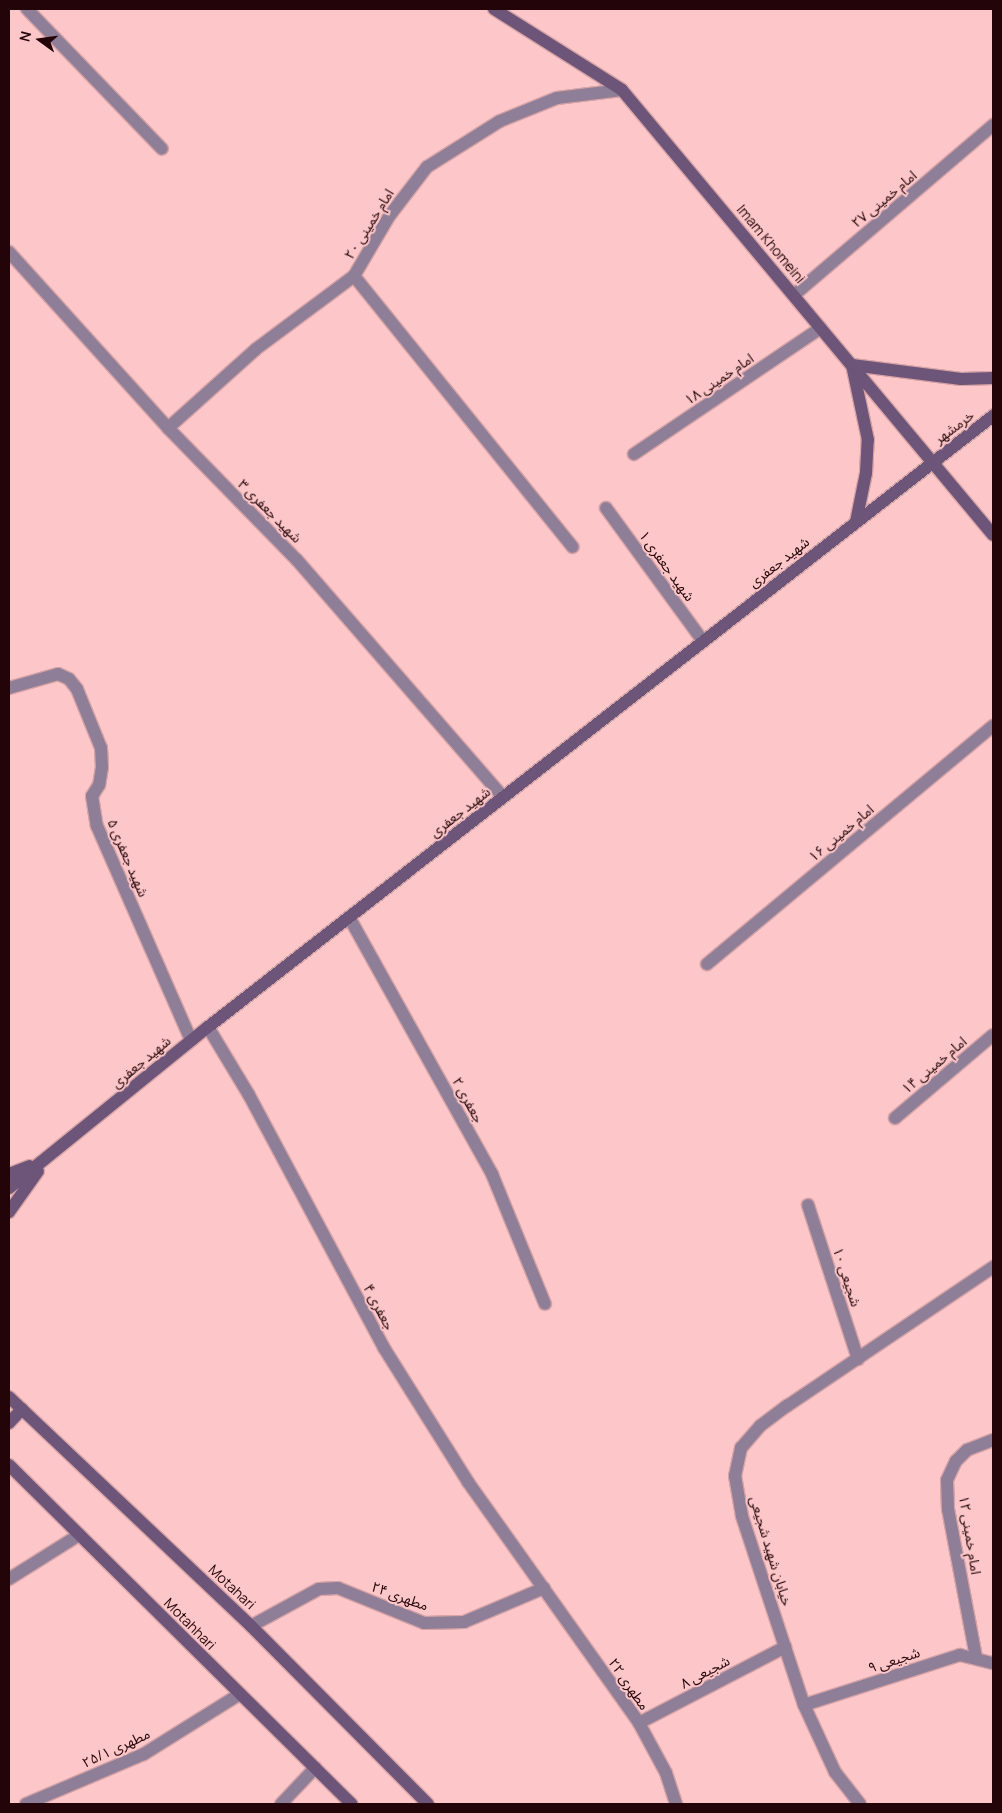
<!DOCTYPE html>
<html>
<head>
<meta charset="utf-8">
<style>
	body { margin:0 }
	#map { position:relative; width:1002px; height:1813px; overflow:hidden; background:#fdc6c8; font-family:Manrope,"Noto Sans Arabic",sans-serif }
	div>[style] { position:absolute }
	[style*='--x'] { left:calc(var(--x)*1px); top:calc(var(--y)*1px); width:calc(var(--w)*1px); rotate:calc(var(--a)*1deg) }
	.roads { filter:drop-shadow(1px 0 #d6a3a6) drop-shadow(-1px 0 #d6a3a6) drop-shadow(0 1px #d6a3a6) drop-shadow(0 -1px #d6a3a6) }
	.lane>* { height:12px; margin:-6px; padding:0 6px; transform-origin:6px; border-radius:6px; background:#8f7e98 }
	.street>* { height:12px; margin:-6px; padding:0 6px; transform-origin:6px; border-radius:6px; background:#8f7e98 }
	.secondary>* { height:12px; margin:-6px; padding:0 6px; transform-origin:6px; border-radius:6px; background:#6d5479 }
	span { translate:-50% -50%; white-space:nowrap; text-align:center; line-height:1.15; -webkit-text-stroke:4px #fdc6c8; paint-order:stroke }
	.street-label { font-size:14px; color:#230509 }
	.frame { position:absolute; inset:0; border:10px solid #230509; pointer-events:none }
	.north { position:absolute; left:15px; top:15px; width:50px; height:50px; -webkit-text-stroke:4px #fdc6c8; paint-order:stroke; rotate:284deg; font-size:14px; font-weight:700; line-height:20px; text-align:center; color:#230509 }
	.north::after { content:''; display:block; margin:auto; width:18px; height:22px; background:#230509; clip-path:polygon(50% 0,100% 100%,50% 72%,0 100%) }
</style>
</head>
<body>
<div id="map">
	<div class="roads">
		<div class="lane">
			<div style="--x:634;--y:454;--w:225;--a:-34"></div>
			<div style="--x:606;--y:508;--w:165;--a:53.9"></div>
			<div style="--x:808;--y:1205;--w:162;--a:72"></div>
		</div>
		<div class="street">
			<div style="--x:27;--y:9;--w:194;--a:46"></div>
			<div style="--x:9;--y:252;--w:237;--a:47.9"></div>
			<div style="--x:168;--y:428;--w:185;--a:45.7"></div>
			<div style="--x:297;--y:560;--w:314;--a:49"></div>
			<div style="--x:354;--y:276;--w:348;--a:51.1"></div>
			<div style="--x:794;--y:295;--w:262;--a:-40.5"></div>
			<div style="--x:168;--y:428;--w:118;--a:-41.9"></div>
			<div style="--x:256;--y:349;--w:122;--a:-36.7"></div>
			<div style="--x:354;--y:276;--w:71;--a:-59.5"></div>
			<div style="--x:390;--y:215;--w:61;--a:-52.4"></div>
			<div style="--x:427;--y:167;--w:86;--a:-32.2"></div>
			<div style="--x:500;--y:121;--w:61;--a:-22"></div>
			<div style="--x:557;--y:98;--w:65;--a:-7"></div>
			<div style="--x:9;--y:688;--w:51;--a:-15.9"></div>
			<div style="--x:58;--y:674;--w:12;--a:24"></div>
			<div style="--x:69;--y:679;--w:13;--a:51"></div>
			<div style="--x:77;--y:689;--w:64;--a:67.9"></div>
			<div style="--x:101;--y:748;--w:19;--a:87"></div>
			<div style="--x:102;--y:767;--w:18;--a:99"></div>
			<div style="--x:99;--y:785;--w:13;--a:122"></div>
			<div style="--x:92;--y:796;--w:30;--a:81"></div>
			<div style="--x:97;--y:826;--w:234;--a:66.3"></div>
			<div style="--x:349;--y:917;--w:294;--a:60.9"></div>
			<div style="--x:492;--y:1174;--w:140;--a:67.8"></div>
			<div style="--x:707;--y:964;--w:372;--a:-39.8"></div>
			<div style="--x:208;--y:1027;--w:79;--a:58.9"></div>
			<div style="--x:249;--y:1095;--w:287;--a:61.9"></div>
			<div style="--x:384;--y:1348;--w:158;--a:57.9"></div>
			<div style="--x:468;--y:1482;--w:296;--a:54.6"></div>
			<div style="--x:639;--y:1723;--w:57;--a:61.6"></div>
			<div style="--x:666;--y:1773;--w:33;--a:72"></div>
			<div style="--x:895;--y:1118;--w:128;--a:-40.3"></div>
			<div style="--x:9;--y:1579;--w:83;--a:-32.2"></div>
			<div style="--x:251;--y:1626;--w:77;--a:-28.6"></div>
			<div style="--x:319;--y:1589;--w:19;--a:-3"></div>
			<div style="--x:338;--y:1588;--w:93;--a:22.1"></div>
			<div style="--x:424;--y:1623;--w:40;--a:-1.4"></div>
			<div style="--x:464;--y:1622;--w:87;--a:-23"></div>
			<div style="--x:976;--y:1657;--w:151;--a:-100.7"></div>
			<div style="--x:948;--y:1509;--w:29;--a:-92"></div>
			<div style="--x:947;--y:1480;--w:21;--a:-65"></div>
			<div style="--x:956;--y:1461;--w:16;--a:-45"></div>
			<div style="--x:967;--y:1450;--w:28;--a:-21"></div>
			<div style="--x:804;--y:1705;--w:164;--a:-17.8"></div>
			<div style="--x:960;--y:1655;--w:34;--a:14"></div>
			<div style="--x:639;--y:1723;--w:165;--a:-27.5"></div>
			<div style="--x:26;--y:1804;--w:128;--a:-23"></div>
			<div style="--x:144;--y:1754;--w:113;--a:-32"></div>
			<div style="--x:281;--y:1804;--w:50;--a:-46.6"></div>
			<div style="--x:860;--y:1804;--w:41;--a:-128"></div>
			<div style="--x:835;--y:1772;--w:74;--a:-114.8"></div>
			<div style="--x:804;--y:1705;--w:199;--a:-108.2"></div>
			<div style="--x:742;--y:1516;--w:41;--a:-99.9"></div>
			<div style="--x:735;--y:1476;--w:29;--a:-78"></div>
			<div style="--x:741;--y:1448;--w:29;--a:-49"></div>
			<div style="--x:760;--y:1426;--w:34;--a:-37"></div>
			<div style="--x:787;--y:1406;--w:249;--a:-34"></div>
		</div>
		<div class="secondary">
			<div style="--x:494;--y:9;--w:151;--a:32.3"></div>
			<div style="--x:622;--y:90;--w:579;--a:50.18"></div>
			<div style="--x:856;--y:522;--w:50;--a:-78.5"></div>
			<div style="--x:866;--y:473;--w:33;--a:-87"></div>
			<div style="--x:868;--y:440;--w:77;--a:-102"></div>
			<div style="--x:852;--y:365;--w:110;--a:7.3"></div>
			<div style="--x:961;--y:379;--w:32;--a:-2"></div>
			<div style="--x:9;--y:1174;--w:22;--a:-21"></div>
			<div style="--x:9;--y:1188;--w:256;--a:-39"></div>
			<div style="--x:208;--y:1027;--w:995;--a:-37.9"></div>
			<div style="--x:9;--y:1212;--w:50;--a:-54.7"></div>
			<div style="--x:9;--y:1397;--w:333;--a:43.4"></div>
			<div style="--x:251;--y:1626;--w:251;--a:45.2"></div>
			<div style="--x:9;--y:1423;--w:19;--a:-47"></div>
			<div style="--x:9;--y:1465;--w:482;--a:44.7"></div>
		</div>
	</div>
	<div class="street-label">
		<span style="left:884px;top:199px;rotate:-40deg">امام خمینی ۲۷</span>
		<span style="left:369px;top:224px;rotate:-58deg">امام خمینی ۲۰</span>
		<span style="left:771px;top:244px;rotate:50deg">Imam Khomeini</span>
		<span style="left:719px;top:379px;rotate:-34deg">امام خمینی ۱۸</span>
		<span style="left:954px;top:427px;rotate:-37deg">خرمشهر</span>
		<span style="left:270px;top:511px;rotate:45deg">شهید جعفری ۳</span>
		<span style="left:779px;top:562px;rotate:-38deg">شهید جعفری</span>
		<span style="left:667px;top:566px;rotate:54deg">شهید جعفری ۱</span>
		<span style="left:460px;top:812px;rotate:-38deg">شهید جعفری</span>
		<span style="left:841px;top:833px;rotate:-40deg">امام خمینی ۱۶</span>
		<span style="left:128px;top:858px;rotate:67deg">شهید جعفری ۵</span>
		<span style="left:141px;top:1062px;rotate:-40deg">شهید جعفری</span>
		<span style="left:934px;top:1065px;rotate:-40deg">امام خمینی ۱۴</span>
		<span style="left:468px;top:1100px;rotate:61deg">جعفری ۲</span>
		<span style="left:847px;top:1277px;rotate:72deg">شجیعی ۱۰</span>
		<span style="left:379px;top:1307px;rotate:62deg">جعفری ۴</span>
		<span style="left:970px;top:1535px;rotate:81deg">امام خمینی ۱۲</span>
		<span style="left:771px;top:1551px;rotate:73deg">خیابان شهید شجیعی</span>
		<span style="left:232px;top:1587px;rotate:43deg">Motahari</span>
		<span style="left:400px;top:1596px;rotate:20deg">مطهری ۲۴</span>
		<span style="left:190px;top:1624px;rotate:45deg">Motahhari</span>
		<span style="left:894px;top:1660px;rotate:-18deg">شجیعی ۹</span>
		<span style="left:705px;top:1672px;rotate:-28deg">شجیعی ۸</span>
		<span style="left:629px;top:1684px;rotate:55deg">مطهری ۲۲</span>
		<span style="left:116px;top:1748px;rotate:-25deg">مطهری ۲۵/۱</span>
	</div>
	<div class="frame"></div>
	<div class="north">N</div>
</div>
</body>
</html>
